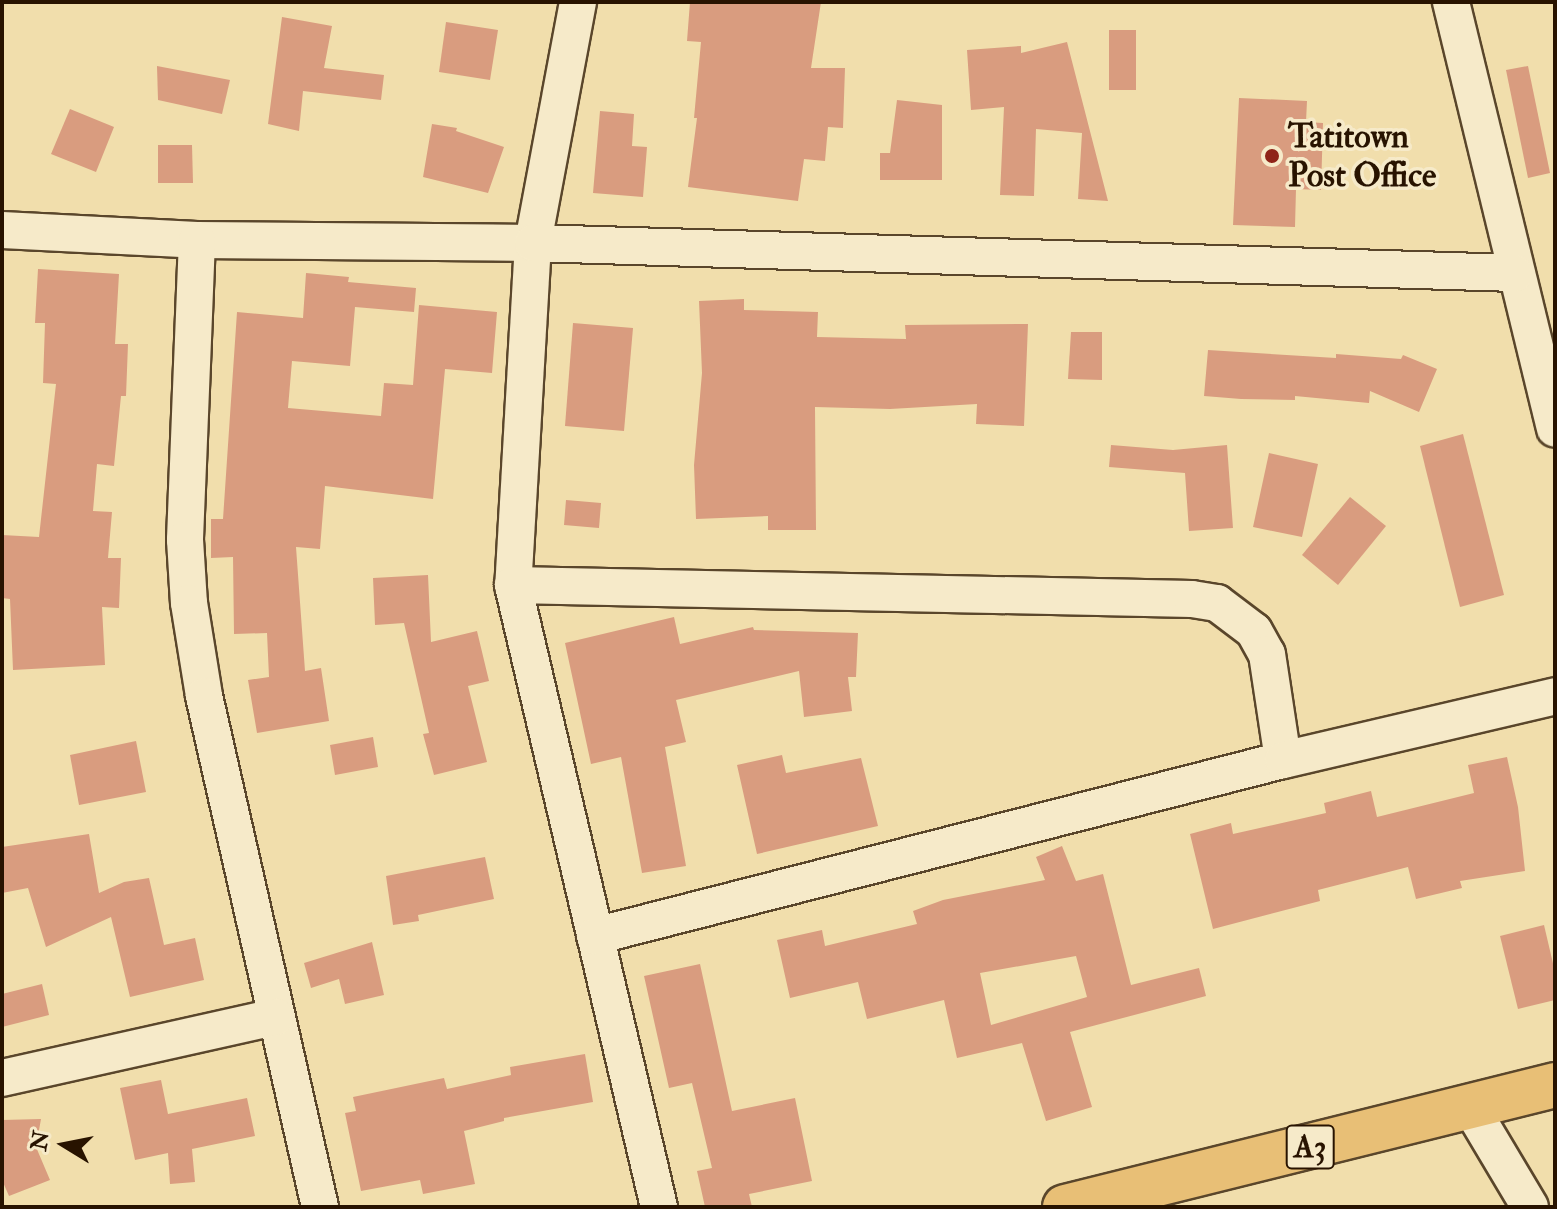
<!DOCTYPE html>
<html>
<head>
<meta charset="utf-8">
<style>
	body { margin:0 }
	#map { position:relative; width:1557px; height:1209px; overflow:hidden; background:#f1deac; font-family:"IM FELL Double Pica",serif }
	div>[style] { position:absolute }
	[style*='--x'] { left:calc(var(--x)*1px); top:calc(var(--y)*1px); width:calc(var(--w)*1px); rotate:calc(var(--a)*1deg) }
	.building>* { inset:0; background:#d99c7f }
	.roads { filter:drop-shadow(2px 0 #5a462b) drop-shadow(-2px 0 #5a462b) drop-shadow(0 2px #5a462b) drop-shadow(0 -2px #5a462b) }
	.street>* { height:36px; margin:-18px; padding:0 18px; transform-origin:18px; border-radius:18px; background:#f6eac9 }
	.highway>* { height:44px; margin:-22px; padding:0 22px; transform-origin:22px; border-radius:22px; background:#e8bf76 }
	.dots>* { width:22px; height:22px; translate:-50% -50%; box-sizing:border-box; border:4px solid #f6eac9; border-radius:50% }
	span { translate:-50% -50%; white-space:nowrap; text-align:center; line-height:1.15; -webkit-text-stroke:7px #f6eac9; paint-order:stroke }
	.shield-label span { padding:2px 6px; background:#f6eac9; border:2px solid; border-radius:6px; -webkit-text-stroke-width:0 }
	.shield-label { font-size:32px; color:#281300; font-weight:700 }
	.poi-label { font-size:34px; color:#281300; font-weight:700 }
	.left { translate:0 -50%; text-align:left }
	.frame { position:absolute; inset:0; border:4px solid #281300; pointer-events:none }
	.north { position:absolute; left:24px; top:1105px; width:80px; height:80px; -webkit-text-stroke:6px #f6eac9; paint-order:stroke; rotate:280deg; font-size:22px; font-weight:700; line-height:32px; text-align:center; color:#281300 }
	.north::after { content:''; display:block; margin:auto; width:28px; height:36px; background:#281300; clip-path:polygon(50% 0,100% 100%,50% 72%,0 100%) }
</style>
</head>
<body>
<div id="map">
	<div class="building">
		<div style="clip-path:polygon(690px 2px,821px 2px,811px 68px,845px 68px,843px 128px,828px 127px,825px 161px,804px 159px,798px 201px,688px 187px,697px 118px,694px 118px,701px 42px,687px 41px)"></div>
		<div style="clip-path:polygon(282px 17px,332px 26px,324px 68px,384px 75px,381px 100px,303px 91px,299px 131px,268px 124px)"></div>
		<div style="clip-path:polygon(446px 22px,498px 30px,490px 80px,439px 72px)"></div>
		<div style="clip-path:polygon(1109px 30px,1136px 30px,1136px 90px,1109px 90px)"></div>
		<div style="clip-path:polygon(1067px 42px,1108px 201px,1078px 199px,1082px 133px,1036px 129px,1034px 196px,1000px 195px,1004px 107px,971px 110px,967px 50px,1021px 46px,1021px 53px)"></div>
		<div style="clip-path:polygon(157px 66px,230px 80px,222px 114px,158px 100px)"></div>
		<div style="clip-path:polygon(1528px 66px,1550px 173px,1528px 178px,1506px 70px)"></div>
		<div style="clip-path:polygon(1239px 98px,1307px 101px,1306px 122px,1323px 123px,1321px 190px,1296px 189px,1295px 227px,1233px 225px)"></div>
		<div style="clip-path:polygon(897px 100px,942px 105px,942px 180px,880px 180px,880px 153px,890px 153px)"></div>
		<div style="clip-path:polygon(70px 109px,114px 127px,96px 172px,51px 154px)"></div>
		<div style="clip-path:polygon(600px 111px,634px 114px,632px 146px,647px 147px,643px 197px,593px 193px)"></div>
		<div style="clip-path:polygon(432px 124px,457px 128px,456px 131px,504px 147px,488px 193px,423px 177px)"></div>
		<div style="clip-path:polygon(158px 145px,192px 145px,193px 183px,158px 183px)"></div>
		<div style="clip-path:polygon(38px 269px,119px 274px,115px 344px,128px 344px,126px 396px,121px 396px,114px 466px,97px 464px,93px 511px,112px 512px,108px 558px,121px 558px,119px 608px,102px 607px,105px 665px,13px 670px,10px 599px,2px 598px,2px 535px,39px 537px,56px 384px,43px 383px,45px 323px,35px 323px)"></div>
		<div style="clip-path:polygon(306px 273px,349px 277px,348px 282px,416px 288px,414px 312px,355px 307px,350px 366px,292px 361px,288px 408px,381px 416px,384px 383px,413px 385px,419px 305px,497px 312px,492px 373px,445px 369px,433px 499px,325px 486px,320px 549px,296px 547px,305px 671px,321px 668px,329px 721px,257px 733px,248px 680px,269px 677px,267px 633px,234px 634px,233px 557px,211px 558px,211px 519px,223px 519px,237px 312px,303px 318px)"></div>
		<div style="clip-path:polygon(744px 299px,744px 310px,818px 312px,817px 337px,906px 339px,905px 325px,1028px 324px,1024px 426px,976px 424px,977px 404px,890px 409px,815px 407px,816px 530px,768px 530px,768px 516px,696px 519px,694px 465px,702px 373px,699px 301px)"></div>
		<div style="clip-path:polygon(573px 323px,633px 328px,624px 431px,565px 426px)"></div>
		<div style="clip-path:polygon(1071px 332px,1102px 332px,1102px 380px,1068px 379px)"></div>
		<div style="clip-path:polygon(1208px 350px,1336px 358px,1336px 354px,1401px 359px,1403px 355px,1437px 369px,1419px 412px,1370px 391px,1369px 403px,1295px 396px,1295px 400px,1241px 399px,1204px 396px)"></div>
		<div style="clip-path:polygon(1463px 434px,1504px 595px,1460px 607px,1420px 446px)"></div>
		<div style="clip-path:polygon(1111px 445px,1173px 450px,1227px 445px,1233px 528px,1189px 531px,1185px 473px,1109px 467px)"></div>
		<div style="clip-path:polygon(1269px 453px,1318px 464px,1302px 537px,1253px 527px)"></div>
		<div style="clip-path:polygon(1350px 497px,1386px 526px,1338px 585px,1302px 555px)"></div>
		<div style="clip-path:polygon(566px 500px,601px 503px,599px 528px,564px 525px)"></div>
		<div style="clip-path:polygon(428px 575px,431px 642px,477px 631px,489px 681px,468px 686px,487px 762px,434px 775px,423px 734px,429px 733px,404px 623px,375px 625px,373px 578px)"></div>
		<div style="clip-path:polygon(674px 617px,680px 644px,753px 627px,754px 630px,858px 633px,856px 677px,848px 677px,852px 711px,804px 717px,799px 671px,676px 700px,686px 742px,665px 747px,686px 866px,642px 873px,621px 757px,591px 764px,565px 643px)"></div>
		<div style="clip-path:polygon(373px 737px,378px 767px,335px 775px,330px 745px)"></div>
		<div style="clip-path:polygon(136px 741px,146px 792px,79px 805px,70px 755px)"></div>
		<div style="clip-path:polygon(782px 755px,786px 773px,861px 758px,878px 826px,757px 854px,737px 765px)"></div>
		<div style="clip-path:polygon(1507px 757px,1518px 807px,1525px 871px,1460px 881px,1462px 888px,1416px 899px,1408px 867px,1318px 890px,1320px 901px,1213px 929px,1190px 834px,1231px 823px,1233px 834px,1326px 813px,1324px 803px,1371px 791px,1377px 817px,1474px 793px,1468px 765px)"></div>
		<div style="clip-path:polygon(89px 834px,99px 893px,124px 882px,149px 878px,164px 945px,195px 938px,204px 980px,130px 997px,111px 917px,46px 947px,28px 888px,2px 893px,2px 847px)"></div>
		<div style="clip-path:polygon(evenodd,1062px 846px,1076px 881px,1103px 874px,1131px 985px,1199px 968px,1206px 996px,1070px 1032px,1092px 1107px,1046px 1121px,1022px 1043px,957px 1058px,944px 1000px,867px 1019px,858px 982px,790px 998px,777px 940px,822px 930px,825px 946px,917px 924px,913px 911px,943px 900px,1045px 880px,1036px 857px,1062px 846px,1076px 956px,1087px 997px,991px 1025px,980px 973px,1076px 956px)"></div>
		<div style="clip-path:polygon(485px 857px,494px 899px,418px 915px,419px 921px,393px 925px,386px 876px)"></div>
		<div style="clip-path:polygon(1544px 925px,1555px 972px,1555px 1000px,1518px 1009px,1500px 936px)"></div>
		<div style="clip-path:polygon(372px 942px,384px 995px,345px 1004px,339px 979px,311px 988px,304px 963px)"></div>
		<div style="clip-path:polygon(700px 964px,732px 1111px,795px 1098px,812px 1181px,749px 1194px,752px 1207px,705px 1207px,697px 1171px,712px 1168px,692px 1083px,669px 1088px,644px 976px)"></div>
		<div style="clip-path:polygon(42px 984px,49px 1015px,2px 1027px,2px 994px)"></div>
		<div style="clip-path:polygon(585px 1054px,593px 1102px,504px 1118px,504px 1121px,464px 1131px,475px 1184px,423px 1194px,420px 1180px,361px 1191px,345px 1113px,356px 1111px,353px 1097px,444px 1078px,447px 1089px,511px 1075px,510px 1067px)"></div>
		<div style="clip-path:polygon(161px 1080px,168px 1114px,247px 1098px,255px 1136px,192px 1149px,195px 1182px,170px 1184px,168px 1153px,135px 1160px,120px 1088px)"></div>
		<div style="clip-path:polygon(41px 1119px,36px 1147px,50px 1180px,9px 1196px,2px 1180px,2px 1120px)"></div>
	</div>
	<div class="roads">
		<div class="street">
			<div style="--x:578;--y:2;--w:245;--a:100.6"></div>
			<div style="--x:533;--y:243;--w:343;--a:93.3"></div>
			<div style="--x:513;--y:585;--w:639;--a:76.79"></div>
			<div style="--x:1451;--y:2;--w:439;--a:76.3"></div>
			<div style="--x:2;--y:230;--w:195;--a:2.9"></div>
			<div style="--x:197;--y:240;--w:336;--a:0.5"></div>
			<div style="--x:533;--y:243;--w:982;--a:1.75"></div>
			<div style="--x:197;--y:240;--w:300;--a:92.3"></div>
			<div style="--x:185;--y:540;--w:63;--a:86.4"></div>
			<div style="--x:189;--y:603;--w:94;--a:80.8"></div>
			<div style="--x:204;--y:696;--w:524;--a:77.21"></div>
			<div style="--x:513;--y:585;--w:679;--a:1.18"></div>
			<div style="--x:1192;--y:599;--w:25;--a:9"></div>
			<div style="--x:1217;--y:603;--w:46;--a:37.1"></div>
			<div style="--x:1254;--y:631;--w:26;--a:61"></div>
			<div style="--x:1267;--y:654;--w:107;--a:81.4"></div>
			<div style="--x:595;--y:936;--w:710;--a:-14.35"></div>
			<div style="--x:1283;--y:760;--w:279;--a:-13.2"></div>
			<div style="--x:2;--y:1078;--w:280;--a:-12.6"></div>
			<div style="--x:1471;--y:1108;--w:115;--a:59.2"></div>
		</div>
		<div class="highway">
			<div style="--x:1065;--y:1207;--w:505;--a:-13.98"></div>
		</div>
	</div>
	<div class="dots">
		<div style="left:1272px;top:156px;background:#8f2418"></div>
	</div>
	<div class="shield-label">
		<span style="left:1310px;top:1147px">A3</span>
	</div>
	<div class="poi-label">
		<span class="left" style="left:1288px;top:156px">Tatitown<br>Post Office</span>
	</div>
	<div class="frame"></div>
	<div class="north">N</div>
</div>
</body>
</html>
